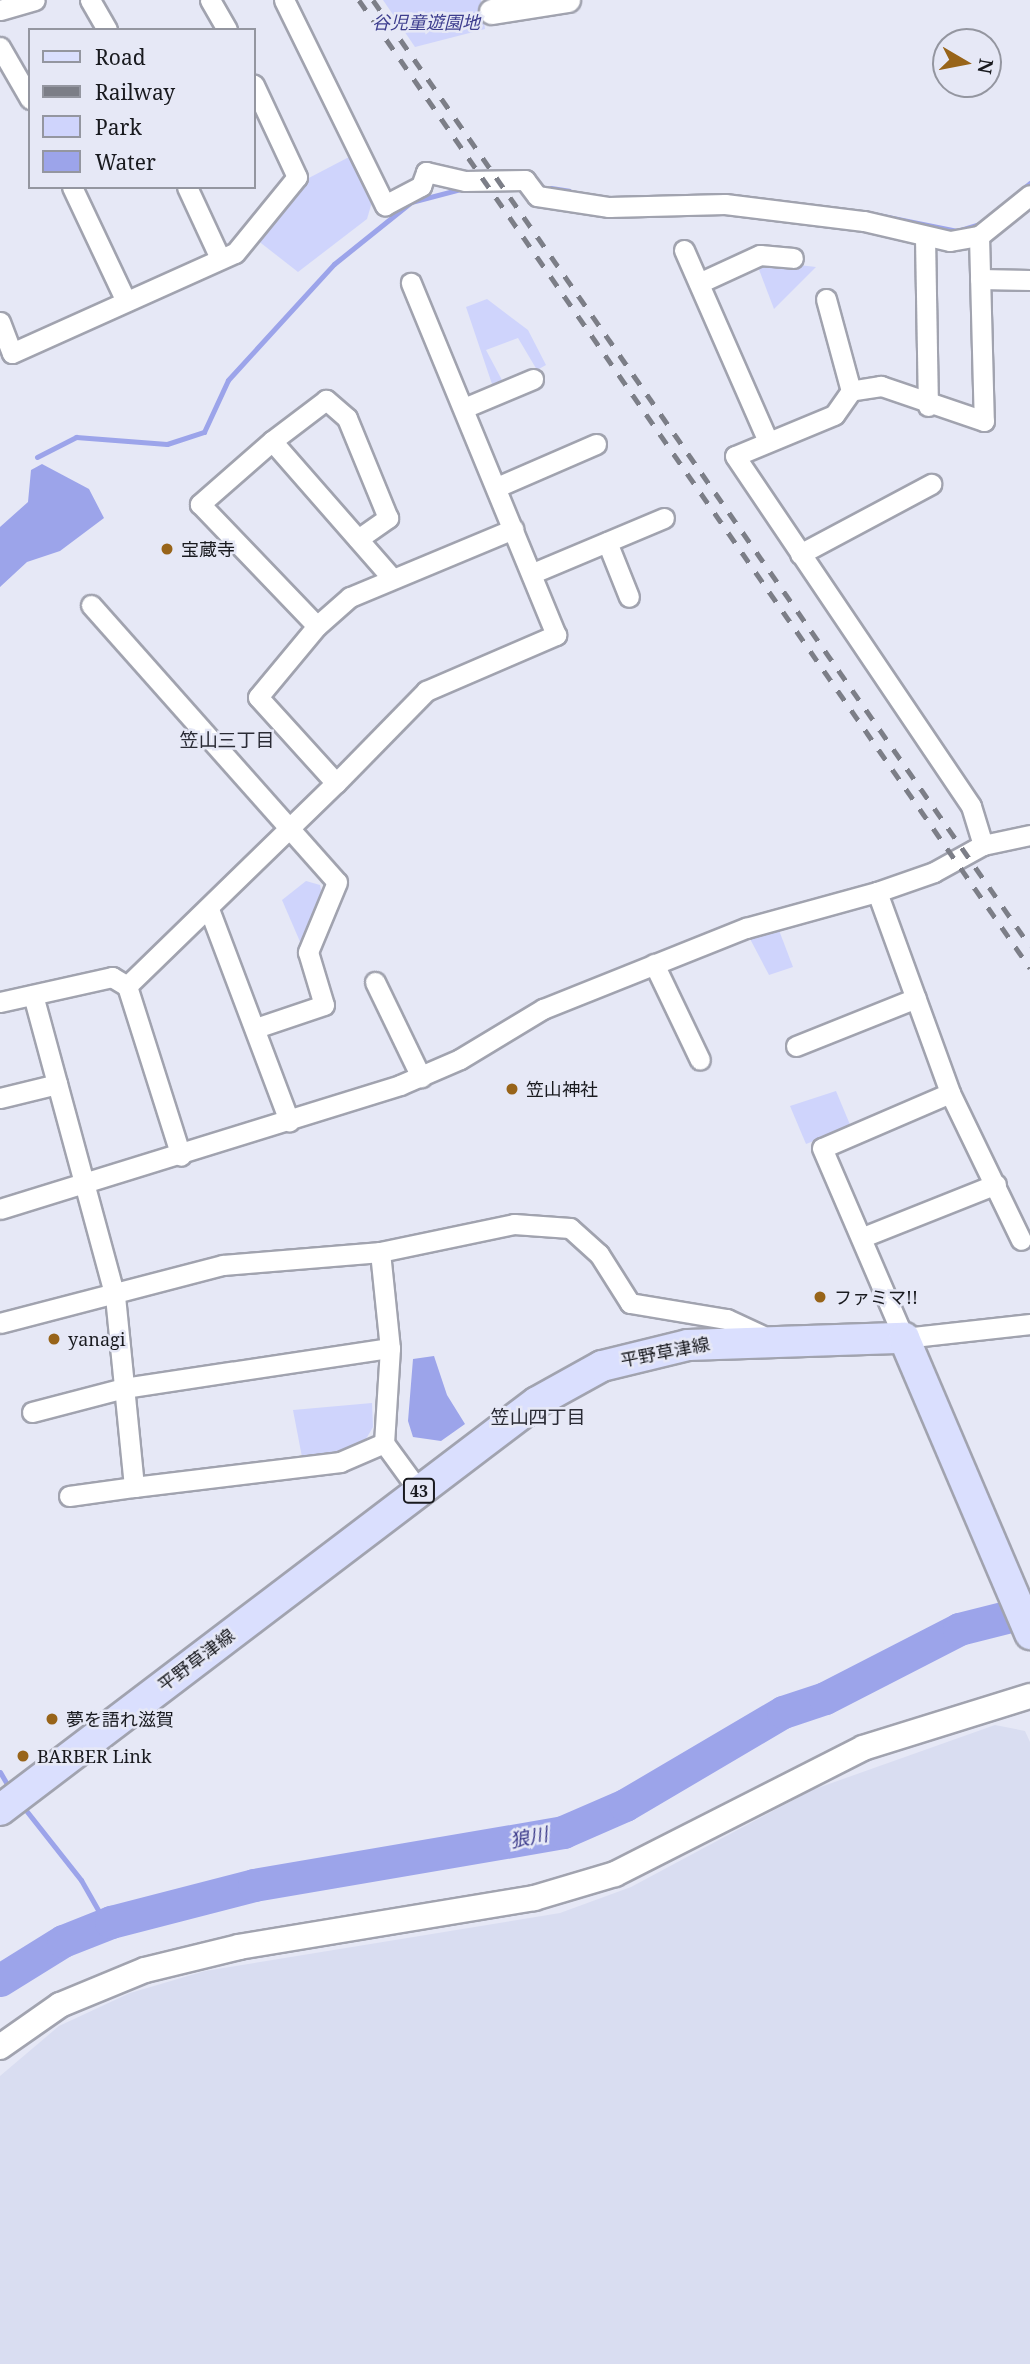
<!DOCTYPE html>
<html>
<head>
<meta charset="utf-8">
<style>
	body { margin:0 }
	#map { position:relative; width:1030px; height:2364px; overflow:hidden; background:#e6e8f6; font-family:"Noto Serif","Noto Sans JP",serif }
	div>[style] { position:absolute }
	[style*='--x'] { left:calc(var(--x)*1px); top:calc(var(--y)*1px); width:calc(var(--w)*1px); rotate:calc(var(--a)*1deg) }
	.built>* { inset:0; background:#d9ddf1 }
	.green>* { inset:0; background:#cfd4fc }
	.water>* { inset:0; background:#9ca4ea }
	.stream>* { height:5px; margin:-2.5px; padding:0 2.5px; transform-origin:2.5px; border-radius:2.5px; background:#9ca4ea }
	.river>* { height:33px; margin:-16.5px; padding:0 16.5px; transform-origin:16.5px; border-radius:16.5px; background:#9ca4ea }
	.roads { filter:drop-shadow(2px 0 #a1a3af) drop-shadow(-2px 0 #a1a3af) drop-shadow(0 2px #a1a3af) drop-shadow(0 -2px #a1a3af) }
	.minor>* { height:19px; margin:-9.5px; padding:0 9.5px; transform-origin:9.5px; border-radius:9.5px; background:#fff }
	.tertiary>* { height:24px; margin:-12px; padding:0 12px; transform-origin:12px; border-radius:12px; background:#fff }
	.primary>* { height:30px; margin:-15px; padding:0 15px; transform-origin:15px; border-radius:15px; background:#dadffe }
	.rail>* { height:5px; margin-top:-2.5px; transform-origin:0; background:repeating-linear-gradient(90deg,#7c7e87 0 12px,transparent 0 24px) }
	.dots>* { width:19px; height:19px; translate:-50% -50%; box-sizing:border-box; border:4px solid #e6e8f6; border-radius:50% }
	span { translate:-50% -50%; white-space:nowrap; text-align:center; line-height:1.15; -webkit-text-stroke:5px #e6e8f6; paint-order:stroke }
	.shield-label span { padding:2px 5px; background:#e6e8f6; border:2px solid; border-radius:5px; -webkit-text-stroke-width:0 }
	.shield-label { font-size:16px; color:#191a1f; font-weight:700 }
	.park-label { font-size:18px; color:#3d3d8e; font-style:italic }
	.poi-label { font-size:18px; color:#191a1f }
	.left { translate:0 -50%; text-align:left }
	.street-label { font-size:18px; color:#191a1f }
	.neighbourhood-label { font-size:19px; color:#2a2b35 }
	.water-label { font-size:19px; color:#393889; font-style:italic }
	.legend { position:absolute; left:28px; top:28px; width:228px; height:161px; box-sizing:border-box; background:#e6e8f6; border:2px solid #9496a0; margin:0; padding:9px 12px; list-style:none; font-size:21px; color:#191a1f }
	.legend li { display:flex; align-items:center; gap:14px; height:35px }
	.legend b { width:35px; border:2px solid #9496a0 }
	.north { position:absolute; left:932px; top:28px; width:70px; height:70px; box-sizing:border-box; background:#e6e8f6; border:2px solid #9496a0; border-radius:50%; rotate:100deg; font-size:19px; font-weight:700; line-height:28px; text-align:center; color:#191a1f }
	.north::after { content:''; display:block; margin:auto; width:24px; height:32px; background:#986419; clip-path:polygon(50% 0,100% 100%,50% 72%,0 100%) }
</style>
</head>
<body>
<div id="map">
	<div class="built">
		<div style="clip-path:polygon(995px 1725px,1025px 1731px,1030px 1742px,1030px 2364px,0 2364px,0 2076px,59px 2026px,130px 1993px,205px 1971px,560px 1913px,631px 1887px,812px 1790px)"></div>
	</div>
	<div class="green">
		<div style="clip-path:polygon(383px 0,481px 0,485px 29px,415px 47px)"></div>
		<div style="clip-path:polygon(349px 157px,372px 202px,367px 219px,298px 272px,257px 240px,305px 180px)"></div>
		<div style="clip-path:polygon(765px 261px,816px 267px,774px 309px,758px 267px)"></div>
		<div style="clip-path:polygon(487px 299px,528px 330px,546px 365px,537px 370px,518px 338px,486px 350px,503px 382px,493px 387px,466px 307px)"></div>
		<div style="clip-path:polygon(306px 881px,320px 885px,322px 895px,301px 944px,282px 900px)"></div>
		<div style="clip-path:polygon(777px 925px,793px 967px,769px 975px,748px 935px)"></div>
		<div style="clip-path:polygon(836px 1091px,851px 1127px,806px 1144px,790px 1106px)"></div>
		<div style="clip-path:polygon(372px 1403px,373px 1427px,366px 1439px,338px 1453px,302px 1457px,293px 1410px)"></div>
	</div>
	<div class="water">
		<div style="clip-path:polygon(42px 464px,89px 489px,104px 518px,60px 551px,27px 562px,0 587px,0 527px,28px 502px,31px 470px)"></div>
		<div style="clip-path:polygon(434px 1356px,447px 1395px,465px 1424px,441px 1441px,413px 1437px,408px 1421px,413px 1359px)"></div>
	</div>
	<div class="stream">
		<div style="--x:551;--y:188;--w:18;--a:9"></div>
		<div style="--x:682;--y:196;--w:53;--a:0"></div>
		<div style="--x:863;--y:212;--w:96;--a:11.4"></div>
		<div style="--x:957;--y:231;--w:24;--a:-17"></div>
		<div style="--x:980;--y:224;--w:65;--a:-39.4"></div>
		<div style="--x:37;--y:457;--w:44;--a:-27.1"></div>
		<div style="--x:76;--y:437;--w:91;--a:4.4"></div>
		<div style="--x:167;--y:444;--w:39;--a:-18"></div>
		<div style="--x:204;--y:432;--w:57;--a:-65.2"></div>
		<div style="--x:228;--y:380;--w:157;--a:-47.6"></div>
		<div style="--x:334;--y:264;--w:99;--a:-38.8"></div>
		<div style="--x:411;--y:202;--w:52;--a:-14.6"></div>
		<div style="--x:0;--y:1772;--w:22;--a:60"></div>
		<div style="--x:21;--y:1804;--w:97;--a:51.7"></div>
		<div style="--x:81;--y:1880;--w:51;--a:60.4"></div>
	</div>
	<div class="river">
		<div style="--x:0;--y:1980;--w:74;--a:-31.8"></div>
		<div style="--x:63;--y:1941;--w:52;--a:-21.6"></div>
		<div style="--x:111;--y:1922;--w:148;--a:-14.5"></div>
		<div style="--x:254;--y:1885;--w:314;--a:-9.7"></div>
		<div style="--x:563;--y:1832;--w:68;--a:-23.5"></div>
		<div style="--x:625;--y:1805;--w:183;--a:-30.5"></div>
		<div style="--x:783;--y:1712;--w:44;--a:-18.4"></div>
		<div style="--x:825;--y:1698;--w:151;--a:-27.2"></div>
		<div style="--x:959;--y:1629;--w:73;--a:-14.2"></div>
	</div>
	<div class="roads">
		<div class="minor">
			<div style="--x:90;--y:0;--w:34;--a:60"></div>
			<div style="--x:210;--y:0;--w:34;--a:60"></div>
			<div style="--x:284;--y:0;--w:229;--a:63.8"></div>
			<div style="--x:385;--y:205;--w:41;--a:-27.8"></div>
			<div style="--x:421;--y:186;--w:15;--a:-70"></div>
			<div style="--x:426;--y:172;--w:40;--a:13"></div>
			<div style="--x:465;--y:181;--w:60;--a:-1"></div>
			<div style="--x:525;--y:180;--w:20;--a:53"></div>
			<div style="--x:537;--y:196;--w:73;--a:8.7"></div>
			<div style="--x:609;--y:207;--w:116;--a:-1.5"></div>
			<div style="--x:725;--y:204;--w:140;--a:7"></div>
			<div style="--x:864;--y:221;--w:88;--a:13.1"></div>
			<div style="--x:950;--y:241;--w:29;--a:-10"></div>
			<div style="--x:979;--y:236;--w:65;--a:-38.8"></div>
			<div style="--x:0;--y:10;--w:36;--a:-16"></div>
			<div style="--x:0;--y:47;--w:60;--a:60"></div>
			<div style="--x:72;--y:187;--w:124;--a:64.7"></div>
			<div style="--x:187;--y:187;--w:76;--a:65.1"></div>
			<div style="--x:979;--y:236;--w:185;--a:88.5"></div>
			<div style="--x:984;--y:421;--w:109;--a:-161.2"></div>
			<div style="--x:881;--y:386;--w:30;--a:171"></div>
			<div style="--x:851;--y:391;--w:29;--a:125"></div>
			<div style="--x:834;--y:415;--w:107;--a:157.5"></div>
			<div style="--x:735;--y:456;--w:422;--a:56"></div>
			<div style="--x:971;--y:806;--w:41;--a:72.9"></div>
			<div style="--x:925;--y:237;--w:169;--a:89"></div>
			<div style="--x:684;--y:250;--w:206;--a:66.3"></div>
			<div style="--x:980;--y:279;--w:50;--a:1.1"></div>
			<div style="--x:699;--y:283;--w:67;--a:-24.7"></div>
			<div style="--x:760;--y:255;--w:33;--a:5"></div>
			<div style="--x:826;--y:299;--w:95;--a:74.8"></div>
			<div style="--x:0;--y:322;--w:33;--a:69"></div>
			<div style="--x:12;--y:353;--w:244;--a:-24.2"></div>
			<div style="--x:235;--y:253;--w:98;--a:-50.8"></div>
			<div style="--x:297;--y:177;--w:102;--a:-115.1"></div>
			<div style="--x:464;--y:408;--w:75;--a:-22.8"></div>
			<div style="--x:272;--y:441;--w:96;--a:138.8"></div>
			<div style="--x:200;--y:504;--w:169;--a:46.2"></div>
			<div style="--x:497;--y:487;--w:108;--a:-23.5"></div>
			<div style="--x:358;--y:539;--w:37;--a:-35"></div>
			<div style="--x:388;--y:518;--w:108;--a:-112.3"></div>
			<div style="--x:347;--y:418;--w:28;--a:-139"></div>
			<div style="--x:326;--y:400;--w:68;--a:142.8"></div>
			<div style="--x:272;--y:441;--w:182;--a:48.8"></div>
			<div style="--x:607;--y:542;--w:59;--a:68.2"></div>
			<div style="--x:800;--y:554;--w:149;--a:-28.1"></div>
			<div style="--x:533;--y:573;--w:142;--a:-22.8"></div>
			<div style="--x:91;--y:605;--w:370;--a:48.4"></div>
			<div style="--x:337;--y:882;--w:76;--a:112.5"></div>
			<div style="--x:308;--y:952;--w:55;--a:73.2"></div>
			<div style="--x:324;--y:1005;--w:72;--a:161.3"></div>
			<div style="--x:336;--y:783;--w:129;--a:-45.6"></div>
			<div style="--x:426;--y:691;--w:142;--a:-23.3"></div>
			<div style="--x:556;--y:635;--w:381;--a:-112.4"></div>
			<div style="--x:877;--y:892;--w:214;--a:70"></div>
			<div style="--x:950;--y:1093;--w:163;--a:64.2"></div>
			<div style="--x:209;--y:909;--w:227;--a:69.3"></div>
			<div style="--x:654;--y:964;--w:106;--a:64.4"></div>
			<div style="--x:375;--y:982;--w:106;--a:64.2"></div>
			<div style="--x:127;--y:986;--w:291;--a:-44.2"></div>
			<div style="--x:336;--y:783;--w:116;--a:-132.2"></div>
			<div style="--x:258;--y:697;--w:92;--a:-50.3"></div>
			<div style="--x:317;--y:626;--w:44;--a:-41.3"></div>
			<div style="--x:350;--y:597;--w:177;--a:-22.6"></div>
			<div style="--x:33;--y:995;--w:312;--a:74.8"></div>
			<div style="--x:115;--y:1296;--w:192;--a:84.3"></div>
			<div style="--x:134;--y:1487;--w:208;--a:-6.9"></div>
			<div style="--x:340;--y:1462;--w:48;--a:-23.4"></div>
			<div style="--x:0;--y:1002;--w:115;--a:-12.6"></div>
			<div style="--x:112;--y:977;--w:17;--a:31"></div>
			<div style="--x:127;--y:986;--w:178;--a:72.4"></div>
			<div style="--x:796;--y:1046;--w:129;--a:-21.8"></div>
			<div style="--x:950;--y:1093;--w:139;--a:156.7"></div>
			<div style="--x:822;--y:1148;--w:207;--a:66.7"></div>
			<div style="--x:904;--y:1338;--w:127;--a:-6.3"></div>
			<div style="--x:0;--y:1098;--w:59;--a:-13.8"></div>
			<div style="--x:0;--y:1209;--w:419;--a:-17.2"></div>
			<div style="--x:400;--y:1085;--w:65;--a:-23.4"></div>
			<div style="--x:460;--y:1059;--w:97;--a:-31.1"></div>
			<div style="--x:543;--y:1009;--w:219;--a:-21.8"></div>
			<div style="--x:746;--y:928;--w:136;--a:-15.4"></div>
			<div style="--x:877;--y:892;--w:60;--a:-19.3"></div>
			<div style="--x:934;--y:872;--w:56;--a:-28.9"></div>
			<div style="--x:983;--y:845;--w:48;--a:-12"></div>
			<div style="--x:863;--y:1237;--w:143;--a:-21.7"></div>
			<div style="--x:380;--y:1252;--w:137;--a:-11.8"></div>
			<div style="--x:514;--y:1224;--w:56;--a:4.1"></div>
			<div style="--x:570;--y:1228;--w:39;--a:42"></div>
			<div style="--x:599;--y:1254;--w:58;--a:57.7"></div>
			<div style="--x:630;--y:1303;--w:98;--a:9.4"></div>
			<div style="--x:727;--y:1319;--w:38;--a:25"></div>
			<div style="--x:0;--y:1323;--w:230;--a:-14.6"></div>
			<div style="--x:223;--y:1265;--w:158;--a:-4.7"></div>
			<div style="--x:380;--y:1252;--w:97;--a:84.1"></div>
			<div style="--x:390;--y:1348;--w:95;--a:93.6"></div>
			<div style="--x:384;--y:1443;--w:59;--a:53.9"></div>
			<div style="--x:32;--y:1412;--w:95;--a:-14.6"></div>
			<div style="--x:124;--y:1388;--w:269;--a:-8.6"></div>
			<div style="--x:69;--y:1496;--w:66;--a:-7.9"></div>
		</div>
		<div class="tertiary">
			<div style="--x:492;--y:12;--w:77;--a:-9"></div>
			<div style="--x:0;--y:2047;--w:73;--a:-35"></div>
			<div style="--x:60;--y:2005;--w:92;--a:-22.4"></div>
			<div style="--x:145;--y:1970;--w:97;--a:-13.7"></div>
			<div style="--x:239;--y:1947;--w:299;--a:-9.4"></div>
			<div style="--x:534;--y:1898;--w:84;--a:-16.5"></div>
			<div style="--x:615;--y:1874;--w:278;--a:-26.9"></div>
			<div style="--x:863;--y:1748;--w:175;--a:-17.3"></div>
		</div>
		<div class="primary">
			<div style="--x:0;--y:1810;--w:674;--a:-37.23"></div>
			<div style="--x:537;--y:1402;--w:74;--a:-29"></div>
			<div style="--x:602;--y:1366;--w:89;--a:-13.7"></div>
			<div style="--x:688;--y:1345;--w:216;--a:-1.9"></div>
			<div style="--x:904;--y:1338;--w:322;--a:66.9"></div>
		</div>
	</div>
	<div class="rail">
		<div style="--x:359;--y:0;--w:1178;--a:55.27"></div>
		<div style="--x:373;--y:0;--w:1152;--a:55.22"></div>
	</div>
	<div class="dots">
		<div style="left:167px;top:549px;background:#986419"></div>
		<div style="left:512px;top:1089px;background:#986419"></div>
		<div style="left:820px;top:1297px;background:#986419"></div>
		<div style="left:54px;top:1339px;background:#986419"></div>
		<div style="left:52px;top:1719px;background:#986419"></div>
		<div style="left:23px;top:1756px;background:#986419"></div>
	</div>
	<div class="shield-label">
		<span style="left:419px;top:1491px">43</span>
	</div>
	<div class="park-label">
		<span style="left:426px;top:22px">谷児童遊園地</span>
	</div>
	<div class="poi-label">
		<span class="left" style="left:181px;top:549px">宝蔵寺</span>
		<span class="left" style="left:526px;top:1089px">笠山神社</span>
		<span class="left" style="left:834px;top:1297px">ファミマ!!</span>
		<span class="left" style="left:68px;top:1339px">yanagi</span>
		<span class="left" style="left:66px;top:1719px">夢を語れ滋賀</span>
		<span class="left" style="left:37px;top:1756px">BARBER Link</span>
	</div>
	<div class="street-label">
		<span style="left:665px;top:1352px;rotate:-11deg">平野草津線</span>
		<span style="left:196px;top:1660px;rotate:-37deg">平野草津線</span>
	</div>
	<div class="neighbourhood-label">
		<span style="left:227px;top:741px">笠山三丁目</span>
		<span style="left:538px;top:1418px">笠山四丁目</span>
	</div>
	<div class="water-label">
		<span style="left:529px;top:1838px;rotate:-11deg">狼川</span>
	</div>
	<ul class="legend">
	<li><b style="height:9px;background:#dadffe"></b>Road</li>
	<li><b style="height:9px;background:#7c7e87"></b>Railway</li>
	<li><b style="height:19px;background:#cfd4fc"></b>Park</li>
	<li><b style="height:19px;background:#9ca4ea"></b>Water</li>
	</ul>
	<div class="north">N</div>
</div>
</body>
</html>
